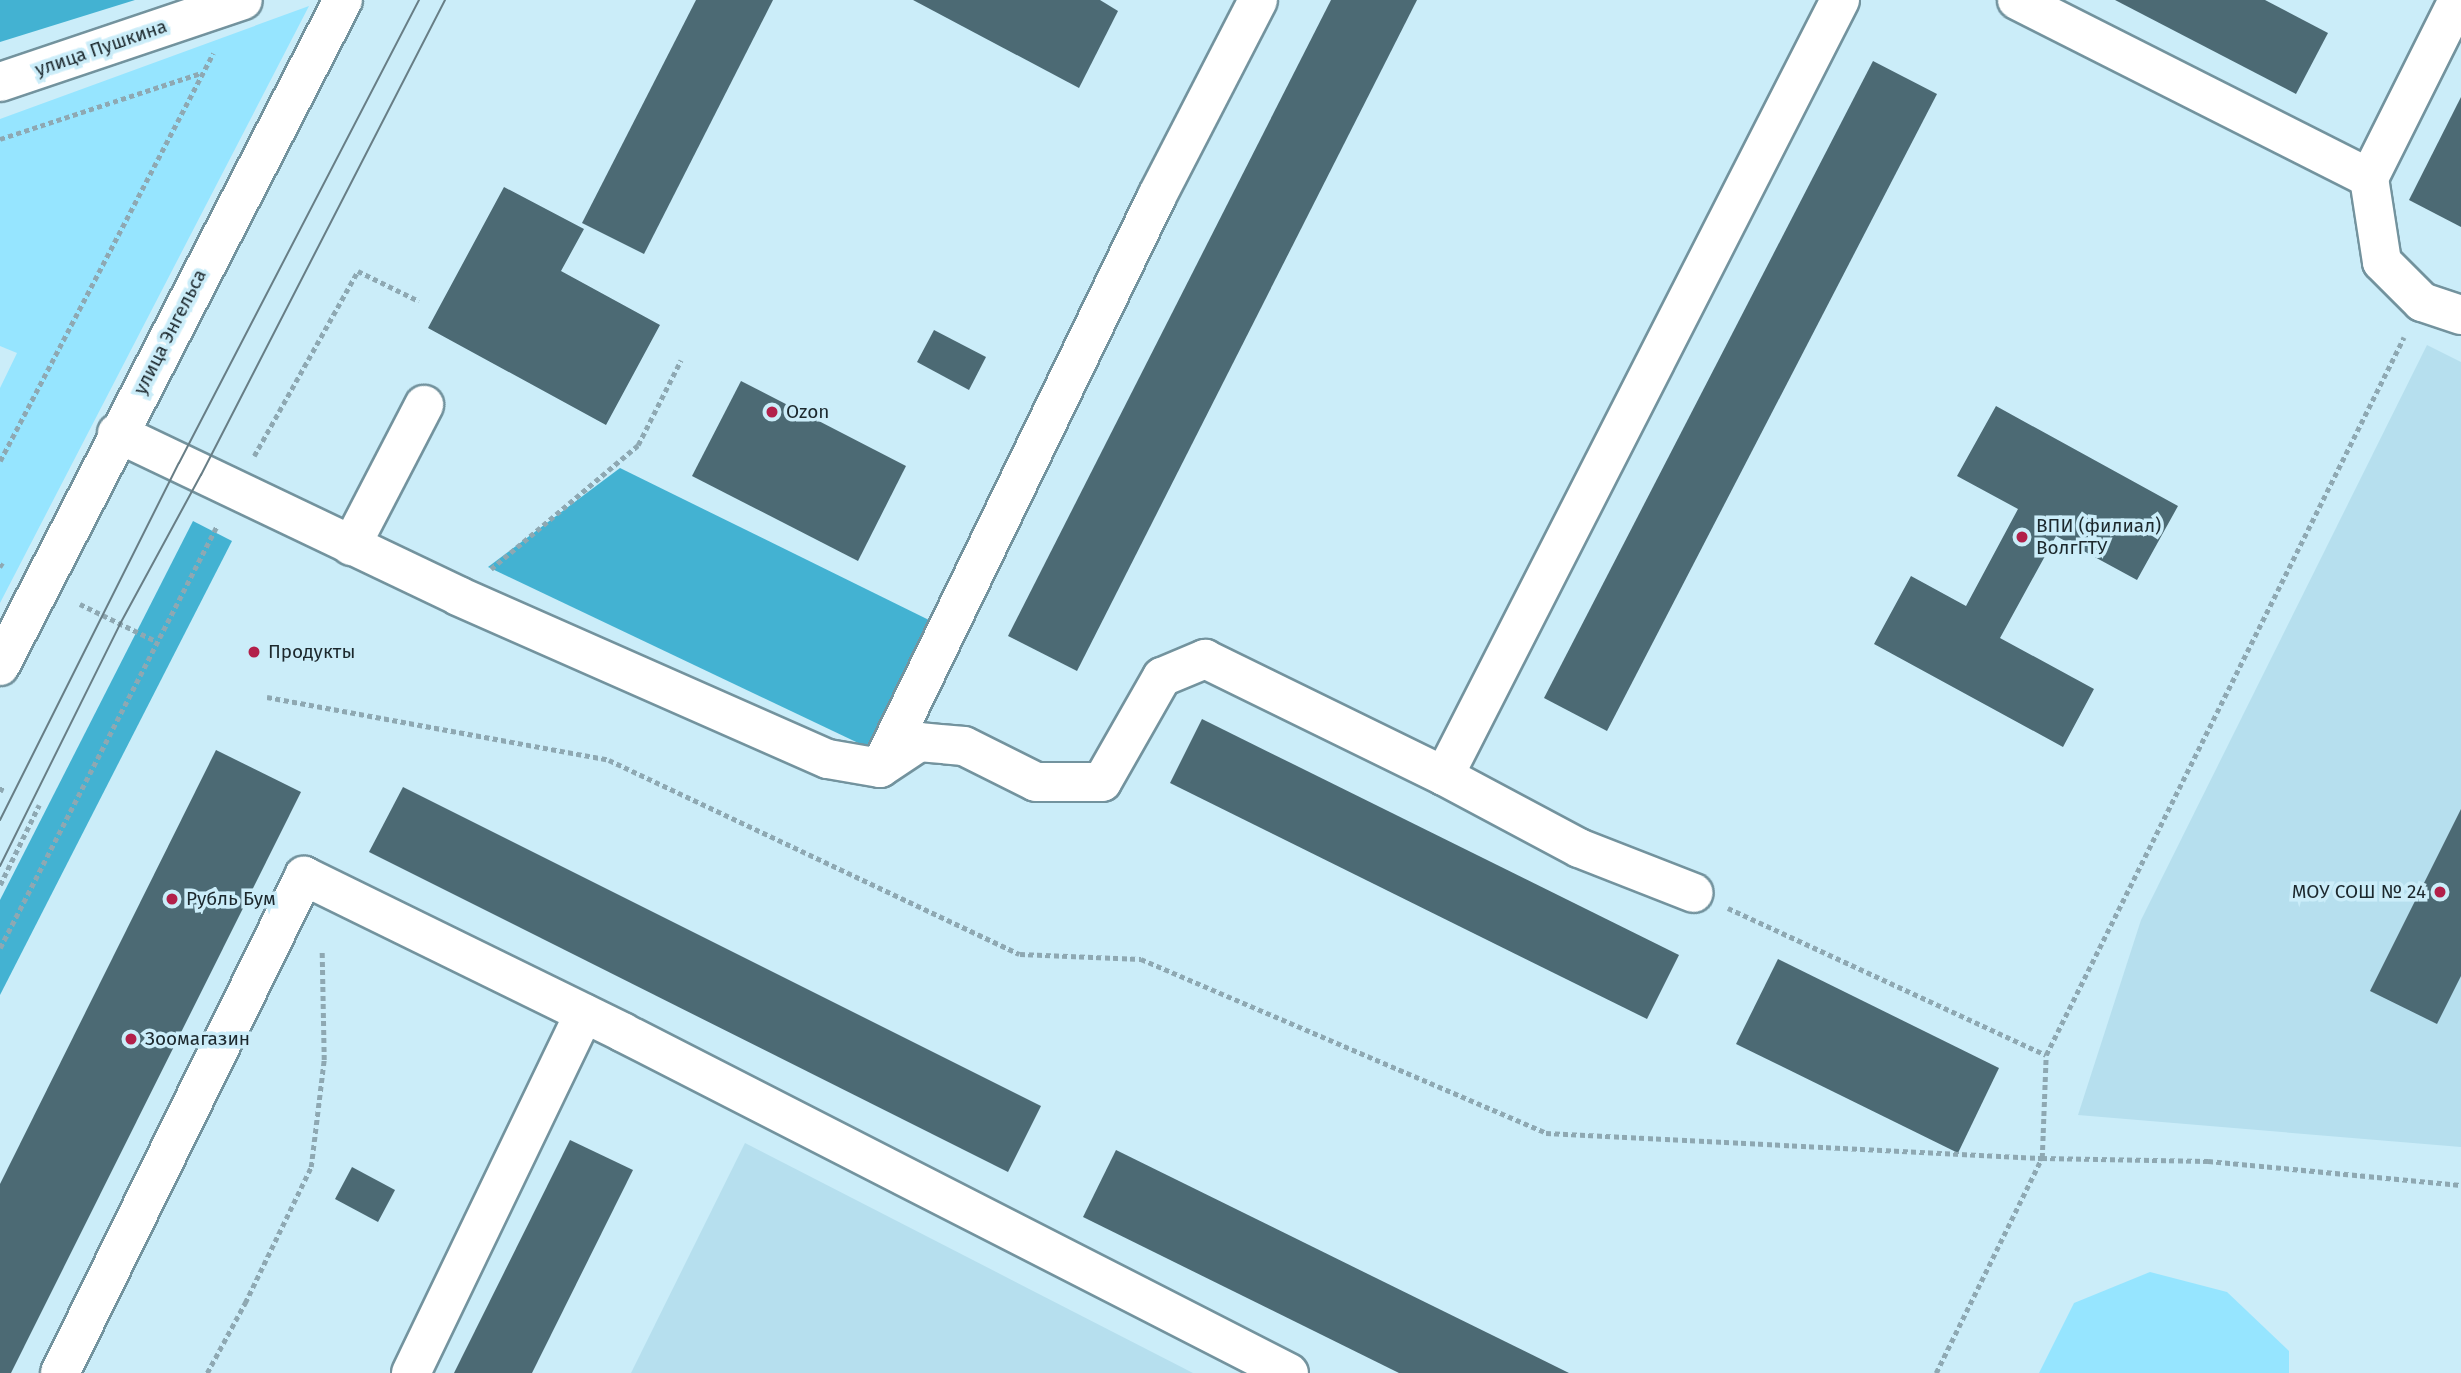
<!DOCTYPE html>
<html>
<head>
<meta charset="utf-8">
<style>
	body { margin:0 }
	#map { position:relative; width:2461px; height:1373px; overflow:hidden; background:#cbedf9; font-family:"Fira Sans",sans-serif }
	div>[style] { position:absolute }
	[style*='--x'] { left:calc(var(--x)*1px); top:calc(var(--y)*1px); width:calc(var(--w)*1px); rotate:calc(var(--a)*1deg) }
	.built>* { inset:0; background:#b6dfee }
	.green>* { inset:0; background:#96e5ff }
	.forest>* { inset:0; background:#43b2d2 }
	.building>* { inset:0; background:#4c6a74 }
	.path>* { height:4.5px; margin-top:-2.25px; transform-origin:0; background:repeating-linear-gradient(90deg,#8ea8b2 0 5px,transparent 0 8.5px) }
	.roads { filter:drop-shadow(2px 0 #73939e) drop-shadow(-2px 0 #73939e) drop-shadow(0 2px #73939e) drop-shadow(0 -2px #73939e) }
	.minor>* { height:38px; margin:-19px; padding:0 19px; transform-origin:19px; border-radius:19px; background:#fff }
	.major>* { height:38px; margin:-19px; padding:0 19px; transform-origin:19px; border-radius:19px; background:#fff }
	.tram>* { height:2px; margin:-1px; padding:0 1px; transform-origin:1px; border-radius:1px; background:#687e86 }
	.dots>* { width:19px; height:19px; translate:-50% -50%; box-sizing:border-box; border:4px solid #cbedf9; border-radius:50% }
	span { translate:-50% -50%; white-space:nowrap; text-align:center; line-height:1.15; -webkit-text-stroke:7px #cbedf9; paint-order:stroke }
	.street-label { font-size:19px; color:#1c282d }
	.poi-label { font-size:19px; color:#1c282d }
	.left { translate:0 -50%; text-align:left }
	.right { translate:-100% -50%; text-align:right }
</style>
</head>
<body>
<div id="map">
	<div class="built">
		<div style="clip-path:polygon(2427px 345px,2461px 362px,2461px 1147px,2078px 1115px,2141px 920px)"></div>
		<div style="clip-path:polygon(745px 1143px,1193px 1373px,631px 1373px)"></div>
	</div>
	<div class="green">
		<div style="clip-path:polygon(309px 6px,0 603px,0 388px,17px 353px,0 346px,0 119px)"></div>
		<div style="clip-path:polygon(2150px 1272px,2227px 1292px,2289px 1351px,2289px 1373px,2039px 1373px,2074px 1303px)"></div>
	</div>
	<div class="forest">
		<div style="clip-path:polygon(0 0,135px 0,0 42px)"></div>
		<div style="clip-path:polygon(620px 468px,933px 622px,873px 750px,488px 567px)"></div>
		<div style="clip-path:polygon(193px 521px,232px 541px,0 995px,0 900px)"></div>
	</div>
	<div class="building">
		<div style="clip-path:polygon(696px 0,773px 0,644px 254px,582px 223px)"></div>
		<div style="clip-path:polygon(913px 0,1100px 0,1118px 11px,1079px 88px)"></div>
		<div style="clip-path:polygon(1331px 0,1417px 0,1077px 671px,1008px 636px)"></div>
		<div style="clip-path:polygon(2115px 0,2265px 0,2328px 33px,2296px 94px)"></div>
		<div style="clip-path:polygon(1873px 61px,1937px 94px,1607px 731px,1544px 698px)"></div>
		<div style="clip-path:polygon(2461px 97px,2461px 227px,2409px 200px)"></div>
		<div style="clip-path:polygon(504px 187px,584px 229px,561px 271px,660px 325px,606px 425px,428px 328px)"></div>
		<div style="clip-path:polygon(934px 330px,986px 357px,969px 390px,917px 362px)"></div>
		<div style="clip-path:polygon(741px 381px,906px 466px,858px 561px,692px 476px)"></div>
		<div style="clip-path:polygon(1996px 406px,2178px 506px,2137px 580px,2056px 536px,2000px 638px,2094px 689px,2063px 747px,1874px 644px,1911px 576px,1966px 606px,2018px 509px,1957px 476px)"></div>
		<div style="clip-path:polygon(1202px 719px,1679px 955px,1647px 1019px,1170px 783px)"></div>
		<div style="clip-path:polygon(216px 750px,301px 792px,11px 1373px,0 1373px,0 1184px)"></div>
		<div style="clip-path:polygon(403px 787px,1041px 1106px,1008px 1172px,369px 852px)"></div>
		<div style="clip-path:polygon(2461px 809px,2461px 976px,2437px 1024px,2370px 991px)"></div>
		<div style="clip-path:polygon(1778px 959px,1999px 1068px,1958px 1153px,1736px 1044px)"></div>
		<div style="clip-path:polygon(570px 1140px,633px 1170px,532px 1373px,454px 1373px)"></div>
		<div style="clip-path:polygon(1116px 1150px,1569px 1373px,1399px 1373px,1083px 1217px)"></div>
		<div style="clip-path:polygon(352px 1167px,395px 1190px,378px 1222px,335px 1199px)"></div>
	</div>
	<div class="path">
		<div style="--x:0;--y:139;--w:212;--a:-18.2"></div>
		<div style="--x:254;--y:456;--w:212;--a:-60.7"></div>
		<div style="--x:358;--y:271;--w:68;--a:26.2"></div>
		<div style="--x:0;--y:461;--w:460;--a:-62.4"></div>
		<div style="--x:0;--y:564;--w:4;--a:34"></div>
		<div style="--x:491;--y:569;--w:192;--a:-40.1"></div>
		<div style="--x:638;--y:445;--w:95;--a:-63.2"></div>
		<div style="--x:80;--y:604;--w:85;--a:26"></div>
		<div style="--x:267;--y:697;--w:348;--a:10.4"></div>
		<div style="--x:609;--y:760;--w:454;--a:25.3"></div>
		<div style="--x:1020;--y:954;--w:121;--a:2.4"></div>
		<div style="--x:1141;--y:959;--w:441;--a:23.2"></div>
		<div style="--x:1546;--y:1133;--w:497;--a:2.9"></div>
		<div style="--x:2042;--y:1158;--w:166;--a:1"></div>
		<div style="--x:2208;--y:1161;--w:254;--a:5.4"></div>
		<div style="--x:0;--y:792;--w:8;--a:-67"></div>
		<div style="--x:0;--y:885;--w:89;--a:-64"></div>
		<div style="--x:1728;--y:908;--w:350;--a:24.8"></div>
		<div style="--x:2046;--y:1055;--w:802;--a:-63.5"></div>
		<div style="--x:0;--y:948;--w:475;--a:-62.8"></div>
		<div style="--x:207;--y:1373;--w:80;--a:-61.5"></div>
		<div style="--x:245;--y:1303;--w:151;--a:-64.1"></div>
		<div style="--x:311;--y:1167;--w:108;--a:-83.1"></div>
		<div style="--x:324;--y:1060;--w:108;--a:-91.1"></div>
		<div style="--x:1936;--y:1373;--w:240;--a:-63.8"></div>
		<div style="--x:2042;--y:1158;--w:103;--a:-87.8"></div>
	</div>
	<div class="roads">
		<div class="minor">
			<div style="--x:2017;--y:0;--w:394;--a:26.8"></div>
			<div style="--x:2369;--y:178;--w:85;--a:81.2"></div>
			<div style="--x:2382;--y:262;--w:57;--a:45"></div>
			<div style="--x:2422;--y:302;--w:41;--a:18.4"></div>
			<div style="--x:0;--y:82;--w:256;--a:-18.6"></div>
			<div style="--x:2369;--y:178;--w:199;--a:-63.4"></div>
			<div style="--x:117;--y:433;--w:378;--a:25.5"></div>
			<div style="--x:458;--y:596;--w:404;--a:23.8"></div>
			<div style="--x:828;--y:759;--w:53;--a:9.8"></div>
			<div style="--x:880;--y:768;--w:47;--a:-33.7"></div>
			<div style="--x:919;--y:742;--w:45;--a:5.1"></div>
			<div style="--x:964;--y:746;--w:80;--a:26.6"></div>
			<div style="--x:1036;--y:782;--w:66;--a:0"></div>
			<div style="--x:1102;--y:782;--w:121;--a:-60.3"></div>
			<div style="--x:1162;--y:677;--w:47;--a:-22.7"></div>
			<div style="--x:1205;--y:659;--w:266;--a:26.1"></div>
			<div style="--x:1444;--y:776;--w:153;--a:28.1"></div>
			<div style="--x:1579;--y:848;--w:123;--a:21.4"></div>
			<div style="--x:351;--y:546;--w:159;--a:-62.6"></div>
			<div style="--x:881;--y:766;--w:633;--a:-64.16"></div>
			<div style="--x:1157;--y:196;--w:220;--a:-62.7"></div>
			<div style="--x:1444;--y:776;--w:871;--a:-62.96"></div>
			<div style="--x:60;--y:1373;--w:554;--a:-63.85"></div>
			<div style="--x:304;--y:876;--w:354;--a:26.1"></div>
			<div style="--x:622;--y:1032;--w:749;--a:27.08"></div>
			<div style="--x:411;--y:1373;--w:399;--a:-64.3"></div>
		</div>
		<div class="major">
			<div style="--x:0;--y:666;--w:749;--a:-62.75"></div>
		</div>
	</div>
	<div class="tram">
		<div style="--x:0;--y:820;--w:399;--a:-63.4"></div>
		<div style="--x:179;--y:463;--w:522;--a:-62.6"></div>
		<div style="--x:0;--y:866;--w:270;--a:-63.6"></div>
		<div style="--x:120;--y:624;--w:170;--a:-61.5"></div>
		<div style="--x:201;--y:475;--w:534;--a:-62.81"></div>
	</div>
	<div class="dots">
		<div style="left:772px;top:412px;background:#b2204a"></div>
		<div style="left:2022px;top:537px;background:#b2204a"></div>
		<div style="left:254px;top:652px;background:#b2204a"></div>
		<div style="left:2440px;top:892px;background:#b2204a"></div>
		<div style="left:172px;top:899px;background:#b2204a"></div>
		<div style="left:131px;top:1039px;background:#b2204a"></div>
	</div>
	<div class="street-label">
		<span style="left:101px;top:48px;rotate:-19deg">улица Пушкина</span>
		<span style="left:170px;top:332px;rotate:-63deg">улица Энгельса</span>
	</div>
	<div class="poi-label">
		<span class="left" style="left:786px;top:412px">Ozon</span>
		<span class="left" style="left:2036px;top:537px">ВПИ (филиал)<br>ВолгГТУ</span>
		<span class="left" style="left:268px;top:652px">Продукты</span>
		<span class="right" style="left:2426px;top:892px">МОУ СОШ № 24</span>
		<span class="left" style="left:186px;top:899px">Рубль Бум</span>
		<span class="left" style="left:145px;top:1039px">Зоомагазин</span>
	</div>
</div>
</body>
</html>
